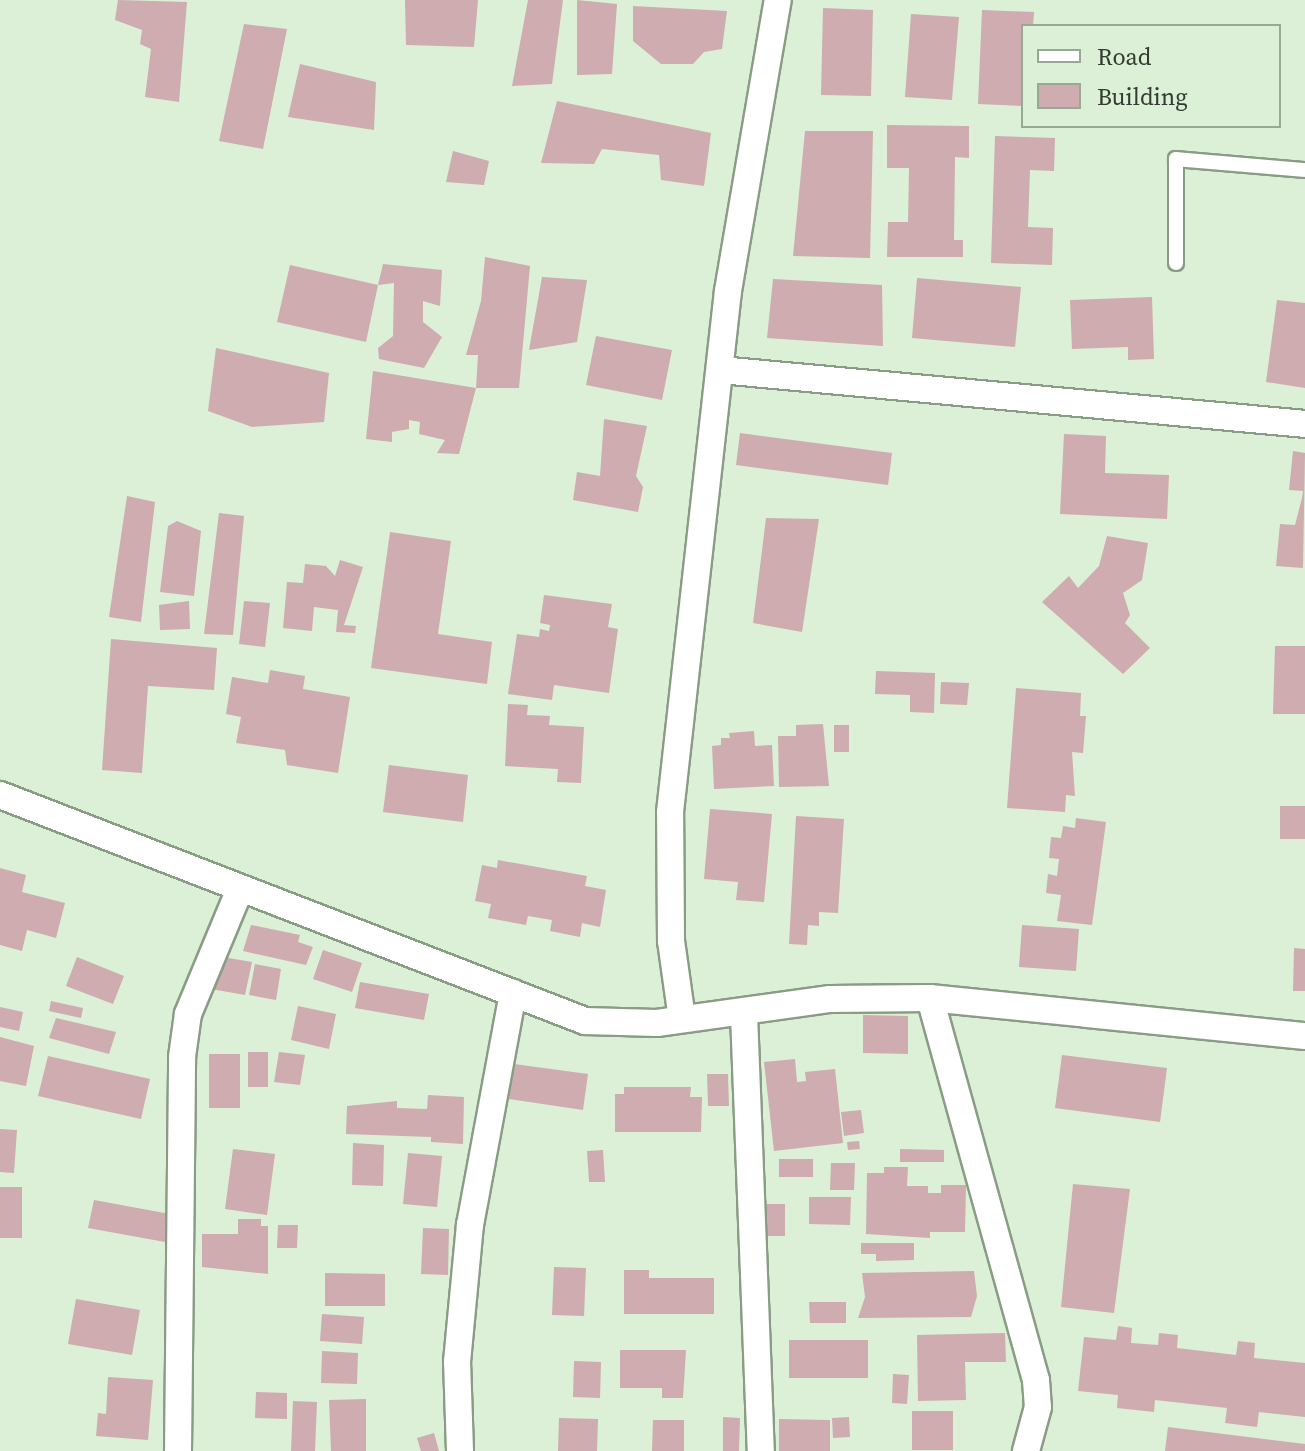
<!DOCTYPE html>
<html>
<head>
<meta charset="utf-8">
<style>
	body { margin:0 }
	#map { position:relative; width:1305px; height:1451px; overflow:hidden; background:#dbf0d7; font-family:"Source Serif 4",serif }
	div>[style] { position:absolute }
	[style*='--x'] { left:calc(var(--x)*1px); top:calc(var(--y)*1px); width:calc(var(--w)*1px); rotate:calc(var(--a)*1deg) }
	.building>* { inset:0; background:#ceacaf }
	.roads { filter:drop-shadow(2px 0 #899c84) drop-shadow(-2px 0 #899c84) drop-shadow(0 2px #899c84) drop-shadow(0 -2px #899c84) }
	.lane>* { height:14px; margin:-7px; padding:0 7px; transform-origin:7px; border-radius:7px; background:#fff }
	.street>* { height:26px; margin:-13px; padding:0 13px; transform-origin:13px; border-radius:13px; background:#fff }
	span { translate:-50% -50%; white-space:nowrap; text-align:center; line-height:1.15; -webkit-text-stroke:7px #dbf0d7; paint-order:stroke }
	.legend { position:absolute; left:1021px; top:24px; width:260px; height:104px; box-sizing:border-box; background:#dbf0d7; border:2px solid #98a895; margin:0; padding:10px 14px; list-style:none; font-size:24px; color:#333b31 }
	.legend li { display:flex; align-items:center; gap:16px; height:40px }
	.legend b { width:40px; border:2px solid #98a895 }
</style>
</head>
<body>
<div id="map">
	<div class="building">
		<div style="clip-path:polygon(118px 0,187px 2px,179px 102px,145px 97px,151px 49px,140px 44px,142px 30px,115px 20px)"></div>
		<div style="clip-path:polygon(405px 0,478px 0,474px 47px,406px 45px)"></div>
		<div style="clip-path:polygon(528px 0,563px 0,552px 84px,512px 86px)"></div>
		<div style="clip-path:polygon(577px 0,617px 4px,612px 74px,577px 75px)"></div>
		<div style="clip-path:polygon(633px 6px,727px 11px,722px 49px,704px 52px,693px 64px,661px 64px,633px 41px)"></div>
		<div style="clip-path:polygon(823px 8px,873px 10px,871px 96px,821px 95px)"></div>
		<div style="clip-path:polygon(982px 10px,1034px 12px,1033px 26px,1023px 26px,1023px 106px,978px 104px)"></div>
		<div style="clip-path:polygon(911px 14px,959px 17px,952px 100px,905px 97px)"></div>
		<div style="clip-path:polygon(244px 24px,287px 29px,263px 149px,219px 141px)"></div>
		<div style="clip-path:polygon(300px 64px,376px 82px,374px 130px,288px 117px)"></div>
		<div style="clip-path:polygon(557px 101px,711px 133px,704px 186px,661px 180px,659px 155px,602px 149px,594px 164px,541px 163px)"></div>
		<div style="clip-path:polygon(887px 125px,969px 126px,969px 158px,955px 157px,954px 240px,963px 240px,963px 257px,887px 257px,888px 222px,908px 222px,909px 168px,887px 168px)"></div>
		<div style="clip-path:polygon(805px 131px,873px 131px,870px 258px,793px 256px)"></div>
		<div style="clip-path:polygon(995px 136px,1055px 138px,1054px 171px,1030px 170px,1028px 227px,1053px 228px,1052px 265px,991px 263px)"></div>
		<div style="clip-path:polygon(453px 151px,489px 161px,484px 185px,446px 182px)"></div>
		<div style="clip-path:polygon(485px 257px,530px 266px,519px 388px,476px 388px,478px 355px,466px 355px,481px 301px)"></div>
		<div style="clip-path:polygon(383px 264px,442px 270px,440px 306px,423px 301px,423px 322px,442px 337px,424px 368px,379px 359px,378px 348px,393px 336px,394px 283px,378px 285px)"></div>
		<div style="clip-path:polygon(290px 265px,378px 285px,366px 342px,277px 322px)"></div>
		<div style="clip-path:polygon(542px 277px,587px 280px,577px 342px,529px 350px)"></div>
		<div style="clip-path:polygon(917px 278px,1021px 287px,1015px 347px,912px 338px)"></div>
		<div style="clip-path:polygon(773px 279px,882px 285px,883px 346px,767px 338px)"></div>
		<div style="clip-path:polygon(1152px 297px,1154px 359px,1128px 360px,1128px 347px,1072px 349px,1070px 300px)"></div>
		<div style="clip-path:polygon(1277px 300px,1305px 303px,1305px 388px,1266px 382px)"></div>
		<div style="clip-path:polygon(596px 336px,672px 350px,662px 400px,586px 385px)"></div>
		<div style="clip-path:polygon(216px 348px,329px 373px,324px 422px,252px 427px,208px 411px)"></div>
		<div style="clip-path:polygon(373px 371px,476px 388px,459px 454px,437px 453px,445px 440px,419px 434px,420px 422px,409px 420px,409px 429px,392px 432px,392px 442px,366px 439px)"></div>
		<div style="clip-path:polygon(604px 419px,647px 426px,636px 476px,643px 487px,638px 512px,573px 500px,577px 472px,600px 476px)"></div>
		<div style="clip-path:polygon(740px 433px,892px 453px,888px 485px,736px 465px)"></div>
		<div style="clip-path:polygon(1064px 434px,1106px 436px,1105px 473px,1169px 475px,1167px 519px,1060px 514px)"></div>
		<div style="clip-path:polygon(1293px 451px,1305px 453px,1303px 568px,1276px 566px,1280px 524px,1295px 525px,1302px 498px,1303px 491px,1289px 490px)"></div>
		<div style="clip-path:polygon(127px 496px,155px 502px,141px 622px,109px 617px)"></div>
		<div style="clip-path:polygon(219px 513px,244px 516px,233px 635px,204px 634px)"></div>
		<div style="clip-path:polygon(766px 518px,819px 519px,802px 632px,753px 623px)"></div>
		<div style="clip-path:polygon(177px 521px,201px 531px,194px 596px,160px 592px,168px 526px)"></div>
		<div style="clip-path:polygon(390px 532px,451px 541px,438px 634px,492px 642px,487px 684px,371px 668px)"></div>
		<div style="clip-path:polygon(1107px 536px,1148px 543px,1142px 580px,1123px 593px,1130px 615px,1125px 623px,1150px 648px,1123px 674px,1042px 602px,1069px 576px,1078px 588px,1099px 566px)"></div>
		<div style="clip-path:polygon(340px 560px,363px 567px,344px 625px,356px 626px,355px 633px,336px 632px,338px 610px,314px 607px,312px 631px,283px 628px,287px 582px,303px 583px,305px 564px,326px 566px,335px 576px)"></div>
		<div style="clip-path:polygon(544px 595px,612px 604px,608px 627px,618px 629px,609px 693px,554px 685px,552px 700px,508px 694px,517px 634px,539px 637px,540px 629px,549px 631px,550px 625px,540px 623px)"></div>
		<div style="clip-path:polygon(189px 601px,190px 629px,160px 630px,159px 605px)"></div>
		<div style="clip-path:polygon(244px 601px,270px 603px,265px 647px,239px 644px)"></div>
		<div style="clip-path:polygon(111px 639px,217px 648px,214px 690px,148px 686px,142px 773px,102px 770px)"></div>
		<div style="clip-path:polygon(1275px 646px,1305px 646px,1305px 714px,1273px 714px)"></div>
		<div style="clip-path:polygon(270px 670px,305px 676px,303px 689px,350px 697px,338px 773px,287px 765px,285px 750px,236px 743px,241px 717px,226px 714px,232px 677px,268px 683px)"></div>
		<div style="clip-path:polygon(876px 671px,935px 673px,934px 713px,910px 712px,910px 695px,875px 694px)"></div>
		<div style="clip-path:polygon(941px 682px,969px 683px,967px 705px,940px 704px)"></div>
		<div style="clip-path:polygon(1016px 688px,1081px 693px,1080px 716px,1086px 716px,1083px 753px,1072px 752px,1075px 796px,1066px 795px,1065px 812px,1007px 808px)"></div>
		<div style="clip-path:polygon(508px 704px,528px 705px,527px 715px,550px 716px,549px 725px,584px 727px,581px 783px,557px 782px,558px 769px,505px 766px)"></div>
		<div style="clip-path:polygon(823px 724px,829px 786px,779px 787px,778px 736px,796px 736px,796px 725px)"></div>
		<div style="clip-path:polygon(834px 725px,849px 725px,849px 752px,834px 752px)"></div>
		<div style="clip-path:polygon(754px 731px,755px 746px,772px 745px,774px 786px,714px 789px,712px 746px,721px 745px,721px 738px,730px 738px,729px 733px)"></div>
		<div style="clip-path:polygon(389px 765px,468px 775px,463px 822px,383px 812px)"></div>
		<div style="clip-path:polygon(1280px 806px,1305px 806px,1305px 839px,1280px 839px)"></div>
		<div style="clip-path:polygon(710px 809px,772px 814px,764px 902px,736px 900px,738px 882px,704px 879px)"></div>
		<div style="clip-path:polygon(796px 816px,844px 819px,838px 913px,819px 912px,819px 926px,808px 925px,807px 945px,789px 944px)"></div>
		<div style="clip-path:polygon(1076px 818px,1106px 822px,1092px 925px,1057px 921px,1061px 895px,1046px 893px,1048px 874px,1057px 876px,1059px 859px,1049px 858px,1051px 837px,1061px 838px,1063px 826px,1075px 828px)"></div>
		<div style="clip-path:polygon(498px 860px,587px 876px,585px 886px,606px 890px,600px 927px,582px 923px,580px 937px,550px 931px,552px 920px,528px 916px,526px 925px,488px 918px,491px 904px,475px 901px,482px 865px,497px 868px)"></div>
		<div style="clip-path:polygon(0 868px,26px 875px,22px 892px,65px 903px,56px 938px,27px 930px,22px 951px,0 945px)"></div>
		<div style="clip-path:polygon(251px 925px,300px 935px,298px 942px,313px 947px,306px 965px,243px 951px)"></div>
		<div style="clip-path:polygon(1022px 925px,1079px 929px,1076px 971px,1019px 967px)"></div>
		<div style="clip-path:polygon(1294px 948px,1305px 949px,1305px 991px,1293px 991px)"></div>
		<div style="clip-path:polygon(323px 950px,362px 963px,352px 992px,313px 979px)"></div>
		<div style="clip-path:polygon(217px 956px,252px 962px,245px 995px,211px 989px)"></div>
		<div style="clip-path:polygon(77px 957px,124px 976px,113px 1004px,66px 986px)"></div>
		<div style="clip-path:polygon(255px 964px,281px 969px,276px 1000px,249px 995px)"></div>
		<div style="clip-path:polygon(360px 982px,429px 994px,424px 1020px,355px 1008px)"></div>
		<div style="clip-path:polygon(51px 1001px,83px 1008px,81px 1018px,49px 1011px)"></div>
		<div style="clip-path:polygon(298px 1006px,336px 1014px,329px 1049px,291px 1040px)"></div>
		<div style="clip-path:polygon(0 1007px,23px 1012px,19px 1031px,0 1027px)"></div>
		<div style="clip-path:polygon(863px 1015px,908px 1016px,908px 1054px,863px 1053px)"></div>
		<div style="clip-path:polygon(56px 1018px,116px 1032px,109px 1054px,49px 1038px)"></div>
		<div style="clip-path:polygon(0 1037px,34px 1046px,26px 1086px,0 1081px)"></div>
		<div style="clip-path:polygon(248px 1052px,268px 1052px,268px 1087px,248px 1087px)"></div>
		<div style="clip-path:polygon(279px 1052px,305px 1055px,300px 1085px,274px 1082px)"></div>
		<div style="clip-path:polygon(209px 1054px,240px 1054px,240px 1108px,209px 1108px)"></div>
		<div style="clip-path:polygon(1062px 1055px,1167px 1068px,1160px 1122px,1055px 1108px)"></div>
		<div style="clip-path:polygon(48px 1056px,150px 1079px,141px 1119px,38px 1096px)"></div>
		<div style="clip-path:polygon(795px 1059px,797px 1082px,806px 1081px,805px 1072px,835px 1069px,843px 1143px,774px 1151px,764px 1062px)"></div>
		<div style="clip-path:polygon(514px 1064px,588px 1074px,583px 1110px,509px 1099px)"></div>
		<div style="clip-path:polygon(707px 1074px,728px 1074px,729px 1106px,708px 1106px)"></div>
		<div style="clip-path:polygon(624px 1087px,691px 1087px,690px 1097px,702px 1097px,701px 1132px,615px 1132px,615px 1094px,624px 1094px)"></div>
		<div style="clip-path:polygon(428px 1095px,464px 1097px,463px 1144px,431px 1142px,431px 1137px,346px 1134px,347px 1106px,397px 1101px,397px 1108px,427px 1109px)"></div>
		<div style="clip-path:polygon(861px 1110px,864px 1133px,844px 1136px,841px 1112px)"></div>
		<div style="clip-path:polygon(0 1129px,17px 1130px,14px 1173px,0 1172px)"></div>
		<div style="clip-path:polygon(859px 1141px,860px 1149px,848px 1150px,847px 1142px)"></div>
		<div style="clip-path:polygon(353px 1143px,384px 1145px,383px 1186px,352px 1185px)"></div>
		<div style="clip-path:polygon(233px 1149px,275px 1154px,267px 1215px,225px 1209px)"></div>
		<div style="clip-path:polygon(900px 1149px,944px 1150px,944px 1162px,900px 1162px)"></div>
		<div style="clip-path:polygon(603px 1150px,605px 1182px,589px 1182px,587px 1151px)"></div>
		<div style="clip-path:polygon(408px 1153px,442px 1156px,437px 1207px,403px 1204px)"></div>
		<div style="clip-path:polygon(779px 1159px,813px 1159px,813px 1177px,779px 1177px)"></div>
		<div style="clip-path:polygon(831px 1163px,855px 1163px,854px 1190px,830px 1190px)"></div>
		<div style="clip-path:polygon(884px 1167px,908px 1167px,907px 1186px,928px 1186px,928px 1193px,941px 1193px,941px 1185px,966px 1185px,965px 1232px,930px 1232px,930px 1238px,866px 1234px,867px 1173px,884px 1173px)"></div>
		<div style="clip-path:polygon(1073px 1184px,1130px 1189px,1114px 1313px,1061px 1307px)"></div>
		<div style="clip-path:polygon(0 1187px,22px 1187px,22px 1238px,0 1238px)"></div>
		<div style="clip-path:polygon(809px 1197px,851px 1197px,850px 1225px,809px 1224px)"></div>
		<div style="clip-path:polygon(94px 1200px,170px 1214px,165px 1242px,88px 1228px)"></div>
		<div style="clip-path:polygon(767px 1204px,785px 1204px,785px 1236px,767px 1236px)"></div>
		<div style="clip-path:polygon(238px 1219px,261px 1219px,261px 1226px,268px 1226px,268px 1274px,202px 1267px,202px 1234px,238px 1234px)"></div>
		<div style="clip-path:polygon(278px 1225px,298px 1225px,297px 1248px,277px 1248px)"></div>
		<div style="clip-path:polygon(423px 1228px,449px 1229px,448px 1275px,421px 1274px)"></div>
		<div style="clip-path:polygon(861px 1243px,914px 1243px,914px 1260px,876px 1261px,876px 1254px,861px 1254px)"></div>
		<div style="clip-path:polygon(554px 1267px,586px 1268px,584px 1316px,552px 1315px)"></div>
		<div style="clip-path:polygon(624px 1270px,649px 1270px,649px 1278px,714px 1278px,714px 1314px,624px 1314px)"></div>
		<div style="clip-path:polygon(974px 1271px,977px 1296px,971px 1317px,858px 1318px,865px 1297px,862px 1273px)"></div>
		<div style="clip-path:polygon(325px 1273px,385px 1274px,385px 1306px,325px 1306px)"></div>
		<div style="clip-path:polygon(76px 1299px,140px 1310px,132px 1355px,68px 1344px)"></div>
		<div style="clip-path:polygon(809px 1302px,846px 1302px,846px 1323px,810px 1323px)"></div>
		<div style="clip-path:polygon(322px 1314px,364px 1317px,362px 1344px,320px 1341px)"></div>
		<div style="clip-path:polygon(1118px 1326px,1132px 1328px,1131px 1343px,1158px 1345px,1159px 1333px,1178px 1335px,1177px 1348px,1236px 1355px,1238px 1341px,1255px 1343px,1254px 1358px,1305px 1363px,1305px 1417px,1259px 1412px,1257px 1427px,1225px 1423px,1227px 1408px,1155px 1400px,1154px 1412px,1117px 1408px,1118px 1395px,1078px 1391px,1084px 1337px,1116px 1340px)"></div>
		<div style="clip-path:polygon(1005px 1333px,1006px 1362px,965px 1362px,966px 1400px,918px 1401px,917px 1335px)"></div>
		<div style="clip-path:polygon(789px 1340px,868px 1340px,868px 1378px,789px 1378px)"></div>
		<div style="clip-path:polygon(620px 1350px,686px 1350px,683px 1398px,662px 1398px,662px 1388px,620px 1388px)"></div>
		<div style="clip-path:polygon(322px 1351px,358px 1353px,357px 1384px,321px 1383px)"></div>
		<div style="clip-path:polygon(574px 1361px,601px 1362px,600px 1398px,573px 1397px)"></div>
		<div style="clip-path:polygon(893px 1374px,909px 1375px,907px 1404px,892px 1403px)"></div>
		<div style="clip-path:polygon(108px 1377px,153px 1380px,148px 1440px,96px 1436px,98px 1413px,106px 1414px)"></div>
		<div style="clip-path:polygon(256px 1392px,287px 1393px,287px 1419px,255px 1418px)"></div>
		<div style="clip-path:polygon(366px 1399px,366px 1451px,331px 1451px,329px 1400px)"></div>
		<div style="clip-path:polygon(293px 1401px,317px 1402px,315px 1451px,291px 1451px)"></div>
		<div style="clip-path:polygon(912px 1411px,953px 1411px,953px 1450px,912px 1450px)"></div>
		<div style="clip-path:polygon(723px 1417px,740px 1418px,739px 1451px,723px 1451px)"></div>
		<div style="clip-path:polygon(849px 1417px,850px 1437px,833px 1438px,832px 1418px)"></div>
		<div style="clip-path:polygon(559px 1418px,598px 1419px,597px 1451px,558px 1451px)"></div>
		<div style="clip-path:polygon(779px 1419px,830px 1420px,830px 1451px,779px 1451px)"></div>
		<div style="clip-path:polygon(653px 1420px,684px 1420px,684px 1451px,652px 1451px)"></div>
		<div style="clip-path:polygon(1168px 1427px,1305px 1444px,1305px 1451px,1165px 1451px)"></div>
		<div style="clip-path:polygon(434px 1433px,439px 1451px,421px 1451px,417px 1438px)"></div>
	</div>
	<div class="roads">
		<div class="lane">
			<div style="--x:1176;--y:263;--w:104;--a:-90"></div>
			<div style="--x:1176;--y:159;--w:129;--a:4.9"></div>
		</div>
		<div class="street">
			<div style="--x:720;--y:370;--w:587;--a:5.27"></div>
			<div style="--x:0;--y:795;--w:627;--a:21.12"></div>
			<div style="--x:585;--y:1021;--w:72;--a:1.6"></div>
			<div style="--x:657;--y:1023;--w:175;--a:-7.9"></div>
			<div style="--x:830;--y:999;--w:100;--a:-0.6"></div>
			<div style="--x:930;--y:998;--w:377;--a:5.8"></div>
			<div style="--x:930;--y:998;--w:396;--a:74.5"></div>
			<div style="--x:1036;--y:1380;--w:27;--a:86"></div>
			<div style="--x:1038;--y:1407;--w:46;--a:105.3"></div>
			<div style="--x:744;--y:1014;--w:437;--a:87.8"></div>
			<div style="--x:682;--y:1019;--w:79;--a:-98"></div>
			<div style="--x:671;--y:941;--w:129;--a:-90.4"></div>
			<div style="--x:670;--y:812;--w:524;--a:-83.65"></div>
			<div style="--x:728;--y:291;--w:295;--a:-80.3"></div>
			<div style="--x:178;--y:1451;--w:394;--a:-89.4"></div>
			<div style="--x:182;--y:1057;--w:43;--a:-82.1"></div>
			<div style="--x:188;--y:1014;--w:135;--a:-67.4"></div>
			<div style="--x:460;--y:1451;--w:89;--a:-91.9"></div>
			<div style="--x:457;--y:1362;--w:138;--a:-84.6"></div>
			<div style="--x:470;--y:1225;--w:236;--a:-79.5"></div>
		</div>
	</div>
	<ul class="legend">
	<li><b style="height:10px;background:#fff"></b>Road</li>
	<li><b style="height:22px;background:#ceacaf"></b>Building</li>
	</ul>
</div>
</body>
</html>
